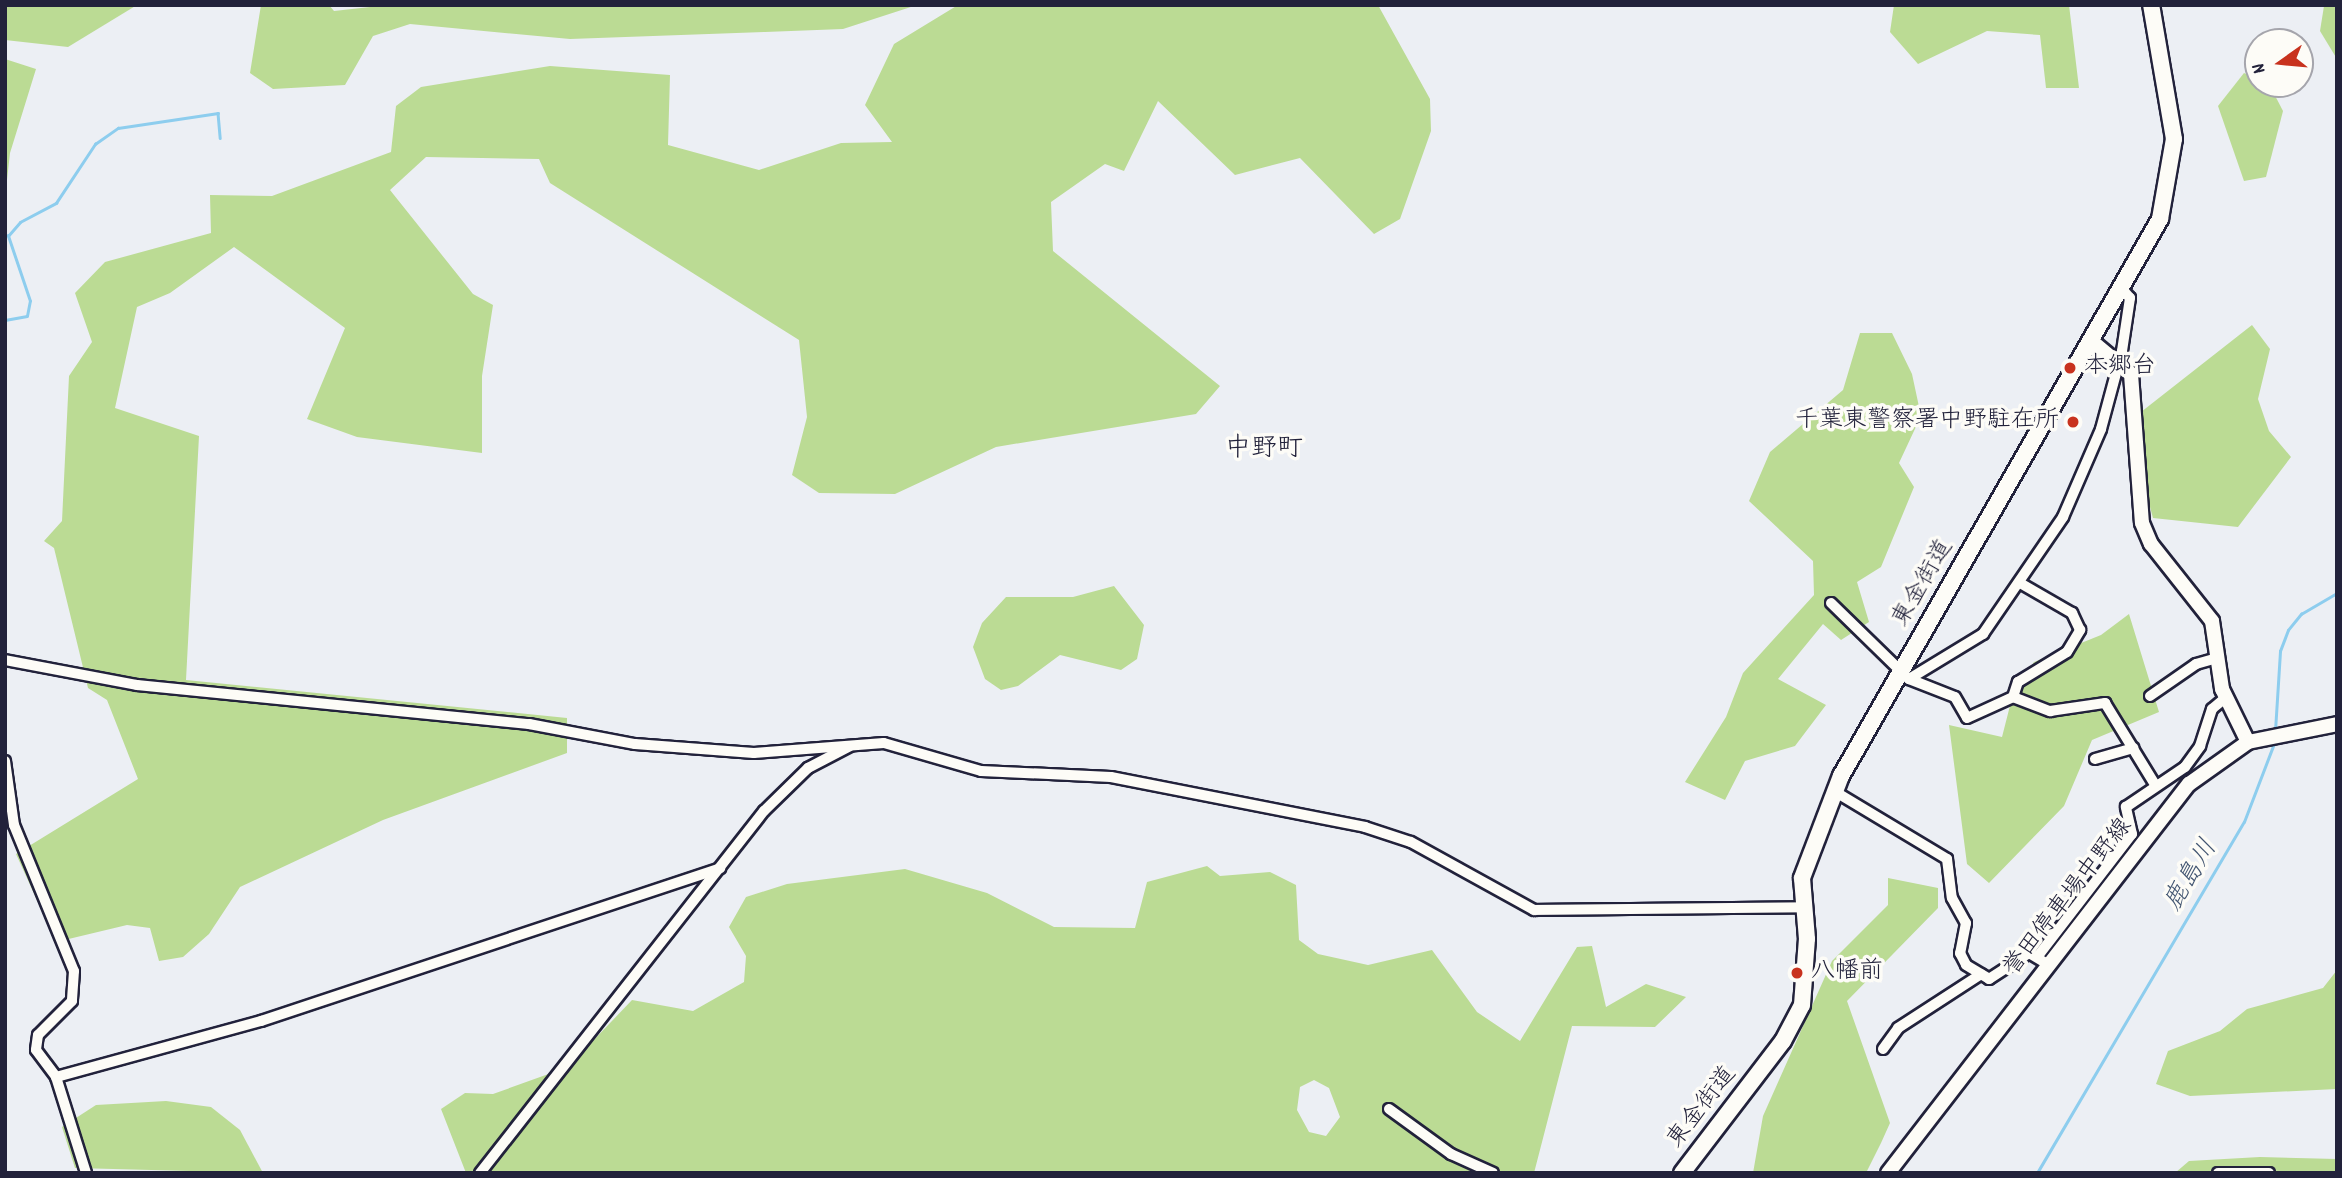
<!DOCTYPE html>
<html>
<head>
<meta charset="utf-8">
<style>
	body { margin:0 }
	#map { position:relative; width:2342px; height:1178px; overflow:hidden; background:#eceff4; font-family:Dekko,"Klee One",sans-serif }
	div>[style] { position:absolute }
	[style*='--x'] { left:calc(var(--x)*1px); top:calc(var(--y)*1px); width:calc(var(--w)*1px); rotate:calc(var(--a)*1deg) }
	.green>* { inset:0; background:#bbdb94 }
	.stream>* { height:2.5px; margin:-1.25px; padding:0 1.25px; transform-origin:1.25px; border-radius:1.25px; background:#8dcdee }
	.roads { filter:drop-shadow(2px 0 #22223b) drop-shadow(-2px 0 #22223b) drop-shadow(0 2px #22223b) drop-shadow(0 -2px #22223b) }
	.minor>* { height:10px; margin:-5px; padding:0 5px; transform-origin:5px; border-radius:5px; background:#fdfcf7 }
	.major>* { height:14px; margin:-7px; padding:0 7px; transform-origin:7px; border-radius:7px; background:#fdfcf7 }
	.highway>* { height:16px; margin:-8px; padding:0 8px; transform-origin:8px; border-radius:8px; background:#fdfcf7 }
	.dots>* { width:19px; height:19px; translate:-50% -50%; box-sizing:border-box; border:4px solid #fdfcf7; border-radius:50% }
	span { translate:-50% -50%; white-space:nowrap; text-align:center; line-height:1.15; -webkit-text-stroke:7px #fdfcf7; paint-order:stroke }
	.poi-label { font-size:24px; color:#22223b }
	.left { translate:0 -50%; text-align:left }
	.right { translate:-100% -50%; text-align:right }
	.street-label { font-size:24px; color:#22223b }
	.neighbourhood-label { font-size:26px; color:#22223b }
	.water-label { font-size:26px; color:#425571; font-style:italic }
	.frame { position:absolute; inset:0; border:7px solid #22223b; pointer-events:none }
	.north { position:absolute; left:2244px; top:28px; width:70px; height:70px; box-sizing:border-box; background:#fdfcf7; border:2px solid #a5a5ac; border-radius:50%; rotate:255deg; font-size:19px; font-weight:700; line-height:28px; text-align:center; color:#22223b }
	.north::after { content:''; display:block; margin:auto; width:24px; height:32px; background:#c8321e; clip-path:polygon(50% 0,100% 100%,50% 72%,0 100%) }
</style>
</head>
<body>
<div id="map">
	<div class="green">
		<div style="clip-path:polygon(5px 5px,137px 5px,68px 47px,5px 40px)"></div>
		<div style="clip-path:polygon(261px 5px,329px 5px,334px 11px,388px 5px,917px 5px,843px 29px,765px 32px,570px 39px,410px 24px,373px 36px,345px 85px,273px 89px,250px 73px)"></div>
		<div style="clip-path:polygon(958px 5px,1378px 5px,1430px 99px,1431px 131px,1400px 219px,1374px 234px,1300px 158px,1235px 175px,1158px 101px,1124px 171px,1105px 164px,1051px 202px,1053px 251px,1220px 386px,1196px 414px,996px 447px,895px 494px,819px 493px,792px 475px,807px 417px,799px 340px,550px 183px,539px 159px,426px 157px,390px 190px,473px 294px,493px 305px,482px 376px,482px 453px,357px 437px,307px 419px,345px 328px,234px 247px,170px 293px,137px 307px,115px 408px,199px 436px,186px 680px,567px 718px,567px 753px,383px 820px,240px 887px,209px 934px,183px 957px,159px 961px,150px 928px,127px 925px,56px 942px,16px 854px,138px 779px,107px 700px,88px 688px,54px 548px,44px 541px,62px 521px,69px 376px,92px 342px,75px 293px,105px 262px,211px 233px,210px 195px,272px 196px,391px 152px,396px 106px,421px 87px,550px 66px,670px 75px,668px 145px,759px 170px,841px 143px,892px 142px,865px 105px,894px 44px)"></div>
		<div style="clip-path:polygon(1894px 5px,2069px 5px,2079px 88px,2046px 88px,2040px 35px,1987px 31px,1918px 64px,1890px 32px)"></div>
		<div style="clip-path:polygon(2337px 5px,2337px 59px,2320px 31px,2324px 6px)"></div>
		<div style="clip-path:polygon(5px 59px,36px 69px,10px 153px,5px 198px)"></div>
		<div style="clip-path:polygon(2244px 73px,2269px 84px,2283px 111px,2266px 177px,2244px 181px,2218px 106px)"></div>
		<div style="clip-path:polygon(2252px 325px,2270px 349px,2258px 399px,2269px 431px,2291px 457px,2238px 527px,2153px 518px,2127px 423px)"></div>
		<div style="clip-path:polygon(1860px 333px,1892px 333px,1912px 374px,1921px 416px,1899px 463px,1914px 487px,1881px 567px,1857px 582px,1869px 622px,1841px 640px,1823px 624px,1778px 679px,1826px 705px,1795px 746px,1745px 761px,1725px 800px,1685px 782px,1726px 717px,1743px 673px,1814px 595px,1813px 561px,1749px 501px,1770px 452px,1843px 390px)"></div>
		<div style="clip-path:polygon(1114px 586px,1144px 625px,1137px 659px,1121px 670px,1060px 655px,1018px 686px,1001px 690px,985px 679px,973px 647px,982px 623px,1006px 597px,1073px 597px)"></div>
		<div style="clip-path:polygon(2129px 614px,2159px 712px,2092px 740px,2064px 806px,1989px 883px,1967px 864px,1949px 725px,2002px 737px,2014px 690px,2034px 662px,2101px 635px)"></div>
		<div style="clip-path:polygon(evenodd,1207px 866px,1220px 876px,1270px 872px,1296px 885px,1299px 940px,1318px 954px,1368px 965px,1432px 950px,1477px 1012px,1520px 1041px,1577px 947px,1592px 946px,1606px 1007px,1646px 984px,1686px 997px,1655px 1027px,1572px 1026px,1534px 1173px,466px 1173px,441px 1109px,465px 1093px,493px 1094px,568px 1067px,632px 1000px,693px 1011px,744px 982px,746px 956px,729px 927px,746px 897px,787px 884px,905px 869px,987px 893px,1054px 927px,1135px 928px,1147px 882px,1207px 866px,1314px 1080px,1329px 1088px,1340px 1117px,1326px 1136px,1309px 1132px,1297px 1110px,1300px 1087px,1314px 1080px)"></div>
		<div style="clip-path:polygon(1888px 878px,1938px 888px,1938px 908px,1847px 1001px,1890px 1123px,1881px 1143px,1866px 1173px,1753px 1173px,1763px 1116px,1832px 961px,1888px 905px)"></div>
		<div style="clip-path:polygon(2337px 970px,2337px 1089px,2190px 1096px,2156px 1084px,2168px 1051px,2220px 1031px,2247px 1009px,2323px 988px)"></div>
		<div style="clip-path:polygon(166px 1101px,211px 1107px,240px 1130px,263px 1173px,75px 1168px,62px 1127px,96px 1105px)"></div>
		<div style="clip-path:polygon(2260px 1157px,2337px 1159px,2337px 1173px,2175px 1173px,2189px 1161px)"></div>
	</div>
	<div class="stream">
		<div style="--x:5;--y:320;--w:22;--a:-10"></div>
		<div style="--x:27;--y:316;--w:15;--a:-79"></div>
		<div style="--x:30;--y:301;--w:69;--a:-108.7"></div>
		<div style="--x:8;--y:236;--w:18;--a:-49"></div>
		<div style="--x:20;--y:222;--w:41;--a:-27.8"></div>
		<div style="--x:56;--y:203;--w:71;--a:-56.5"></div>
		<div style="--x:95;--y:144;--w:28;--a:-35"></div>
		<div style="--x:118;--y:128;--w:101;--a:-8.5"></div>
		<div style="--x:218;--y:113;--w:25;--a:85"></div>
		<div style="--x:2275;--y:731;--w:80;--a:-86.4"></div>
		<div style="--x:2280;--y:651;--w:22;--a:-69"></div>
		<div style="--x:2288;--y:630;--w:21;--a:-51"></div>
		<div style="--x:2301;--y:614;--w:42;--a:-30.3"></div>
		<div style="--x:2037;--y:1173;--w:407;--a:-59.5"></div>
		<div style="--x:2244;--y:822;--w:87;--a:-69.1"></div>
	</div>
	<div class="roads">
		<div class="minor">
			<div style="--x:1831;--y:603;--w:109;--a:44.3"></div>
			<div style="--x:1909;--y:679;--w:49;--a:21.4"></div>
			<div style="--x:1955;--y:697;--w:24;--a:60"></div>
			<div style="--x:1967;--y:718;--w:51;--a:-24.5"></div>
			<div style="--x:2013;--y:697;--w:40;--a:21"></div>
			<div style="--x:2050;--y:711;--w:56;--a:-8.3"></div>
			<div style="--x:2105;--y:703;--w:94;--a:58.5"></div>
			<div style="--x:5;--y:660;--w:134;--a:10.7"></div>
			<div style="--x:137;--y:685;--w:394;--a:5.7"></div>
			<div style="--x:529;--y:724;--w:108;--a:10.7"></div>
			<div style="--x:635;--y:744;--w:119;--a:4.3"></div>
			<div style="--x:754;--y:753;--w:130;--a:-4.4"></div>
			<div style="--x:884;--y:743;--w:101;--a:16.1"></div>
			<div style="--x:981;--y:771;--w:130;--a:2.6"></div>
			<div style="--x:1111;--y:777;--w:259;--a:11.1"></div>
			<div style="--x:1365;--y:827;--w:48;--a:18.1"></div>
			<div style="--x:1411;--y:842;--w:141;--a:28.9"></div>
			<div style="--x:1534;--y:910;--w:269;--a:-0.6"></div>
			<div style="--x:1909;--y:679;--w:87;--a:-31.3"></div>
			<div style="--x:1983;--y:634;--w:142;--a:-55.6"></div>
			<div style="--x:2063;--y:517;--w:96;--a:-66.6"></div>
			<div style="--x:2101;--y:429;--w:81;--a:-74.9"></div>
			<div style="--x:2122;--y:351;--w:54;--a:-81.4"></div>
			<div style="--x:2130;--y:298;--w:9;--a:-131"></div>
			<div style="--x:2150;--y:696;--w:56;--a:-34.8"></div>
			<div style="--x:2196;--y:664;--w:22;--a:-16"></div>
			<div style="--x:2013;--y:697;--w:16;--a:-72"></div>
			<div style="--x:2018;--y:682;--w:57;--a:-31.5"></div>
			<div style="--x:2067;--y:652;--w:26;--a:-59"></div>
			<div style="--x:2080;--y:630;--w:19;--a:-115"></div>
			<div style="--x:2072;--y:613;--w:60;--a:-150"></div>
			<div style="--x:2095;--y:759;--w:40;--a:-16"></div>
			<div style="--x:5;--y:761;--w:65;--a:82"></div>
			<div style="--x:14;--y:825;--w:158;--a:67.7"></div>
			<div style="--x:74;--y:971;--w:30;--a:94"></div>
			<div style="--x:72;--y:1001;--w:48;--a:135"></div>
			<div style="--x:38;--y:1035;--w:15;--a:98"></div>
			<div style="--x:36;--y:1050;--w:34;--a:53"></div>
			<div style="--x:56;--y:1077;--w:101;--a:72.6"></div>
			<div style="--x:1834;--y:791;--w:132;--a:31"></div>
			<div style="--x:1947;--y:859;--w:39;--a:83"></div>
			<div style="--x:1952;--y:898;--w:29;--a:61"></div>
			<div style="--x:1966;--y:923;--w:31;--a:101"></div>
			<div style="--x:1960;--y:953;--w:13;--a:63"></div>
			<div style="--x:1966;--y:965;--w:27;--a:31"></div>
			<div style="--x:1989;--y:979;--w:48;--a:-33"></div>
			<div style="--x:2029;--y:953;--w:21;--a:31"></div>
			<div style="--x:2038;--y:956;--w:154;--a:-52.4"></div>
			<div style="--x:2132;--y:834;--w:28;--a:-103"></div>
			<div style="--x:2126;--y:807;--w:71;--a:-34.1"></div>
			<div style="--x:2185;--y:767;--w:26;--a:-54"></div>
			<div style="--x:2200;--y:746;--w:39;--a:-72"></div>
			<div style="--x:2212;--y:709;--w:16;--a:-40"></div>
			<div style="--x:1883;--y:1049;--w:26;--a:-54"></div>
			<div style="--x:1898;--y:1028;--w:99;--a:-33"></div>
			<div style="--x:56;--y:1077;--w:213;--a:-15.3"></div>
			<div style="--x:261;--y:1021;--w:484;--a:-18.4"></div>
			<div style="--x:1389;--y:1109;--w:77;--a:36"></div>
			<div style="--x:1451;--y:1154;--w:46;--a:24.3"></div>
			<div style="--x:480;--y:1173;--w:460;--a:-51.9"></div>
			<div style="--x:764;--y:811;--w:62;--a:-44.3"></div>
			<div style="--x:808;--y:768;--w:47;--a:-27.6"></div>
			<div style="--x:2218;--y:1173;--w:51;--a:0"></div>
		</div>
		<div class="major">
			<div style="--x:2094;--y:343;--w:48;--a:40"></div>
			<div style="--x:2131;--y:374;--w:149;--a:85.8"></div>
			<div style="--x:2142;--y:523;--w:23;--a:67"></div>
			<div style="--x:2151;--y:544;--w:98;--a:51.6"></div>
			<div style="--x:2212;--y:621;--w:69;--a:81.6"></div>
			<div style="--x:2222;--y:689;--w:59;--a:63.9"></div>
			<div style="--x:1888;--y:1173;--w:492;--a:-52.3"></div>
			<div style="--x:2189;--y:784;--w:72;--a:-35.4"></div>
			<div style="--x:2248;--y:742;--w:91;--a:-11.4"></div>
		</div>
		<div class="highway">
			<div style="--x:1682;--y:1173;--w:166;--a:-52.6"></div>
			<div style="--x:1783;--y:1041;--w:41;--a:-62.2"></div>
			<div style="--x:1802;--y:1005;--w:66;--a:-85.7"></div>
			<div style="--x:1807;--y:939;--w:61;--a:-94.7"></div>
			<div style="--x:1802;--y:878;--w:109;--a:-69.1"></div>
			<div style="--x:1841;--y:776;--w:642;--a:-60.2"></div>
			<div style="--x:2160;--y:219;--w:81;--a:-80.1"></div>
			<div style="--x:2174;--y:139;--w:136;--a:-99.7"></div>
		</div>
	</div>
	<div class="dots">
		<div style="left:2070px;top:368px;background:#c8321e"></div>
		<div style="left:2073px;top:422px;background:#c8321e"></div>
		<div style="left:1797px;top:973px;background:#c8321e"></div>
	</div>
	<div class="poi-label">
		<span class="left" style="left:2084px;top:368px">本郷台</span>
		<span class="right" style="left:2059px;top:422px">千葉東警察署中野駐在所</span>
		<span class="left" style="left:1811px;top:973px">八幡前</span>
	</div>
	<div class="street-label">
		<span style="left:1924px;top:584px;rotate:-60deg">東金街道</span>
		<span style="left:2069px;top:898px;rotate:-52deg">誉田停車場中野線</span>
		<span style="left:1703px;top:1108px;rotate:-52deg">東金街道</span>
	</div>
	<div class="neighbourhood-label">
		<span style="left:1264px;top:450px">中野町</span>
	</div>
	<div class="water-label">
		<span style="left:2192px;top:876px;rotate:-59deg">鹿島川</span>
	</div>
	<div class="frame"></div>
	<div class="north">N</div>
</div>
</body>
</html>
